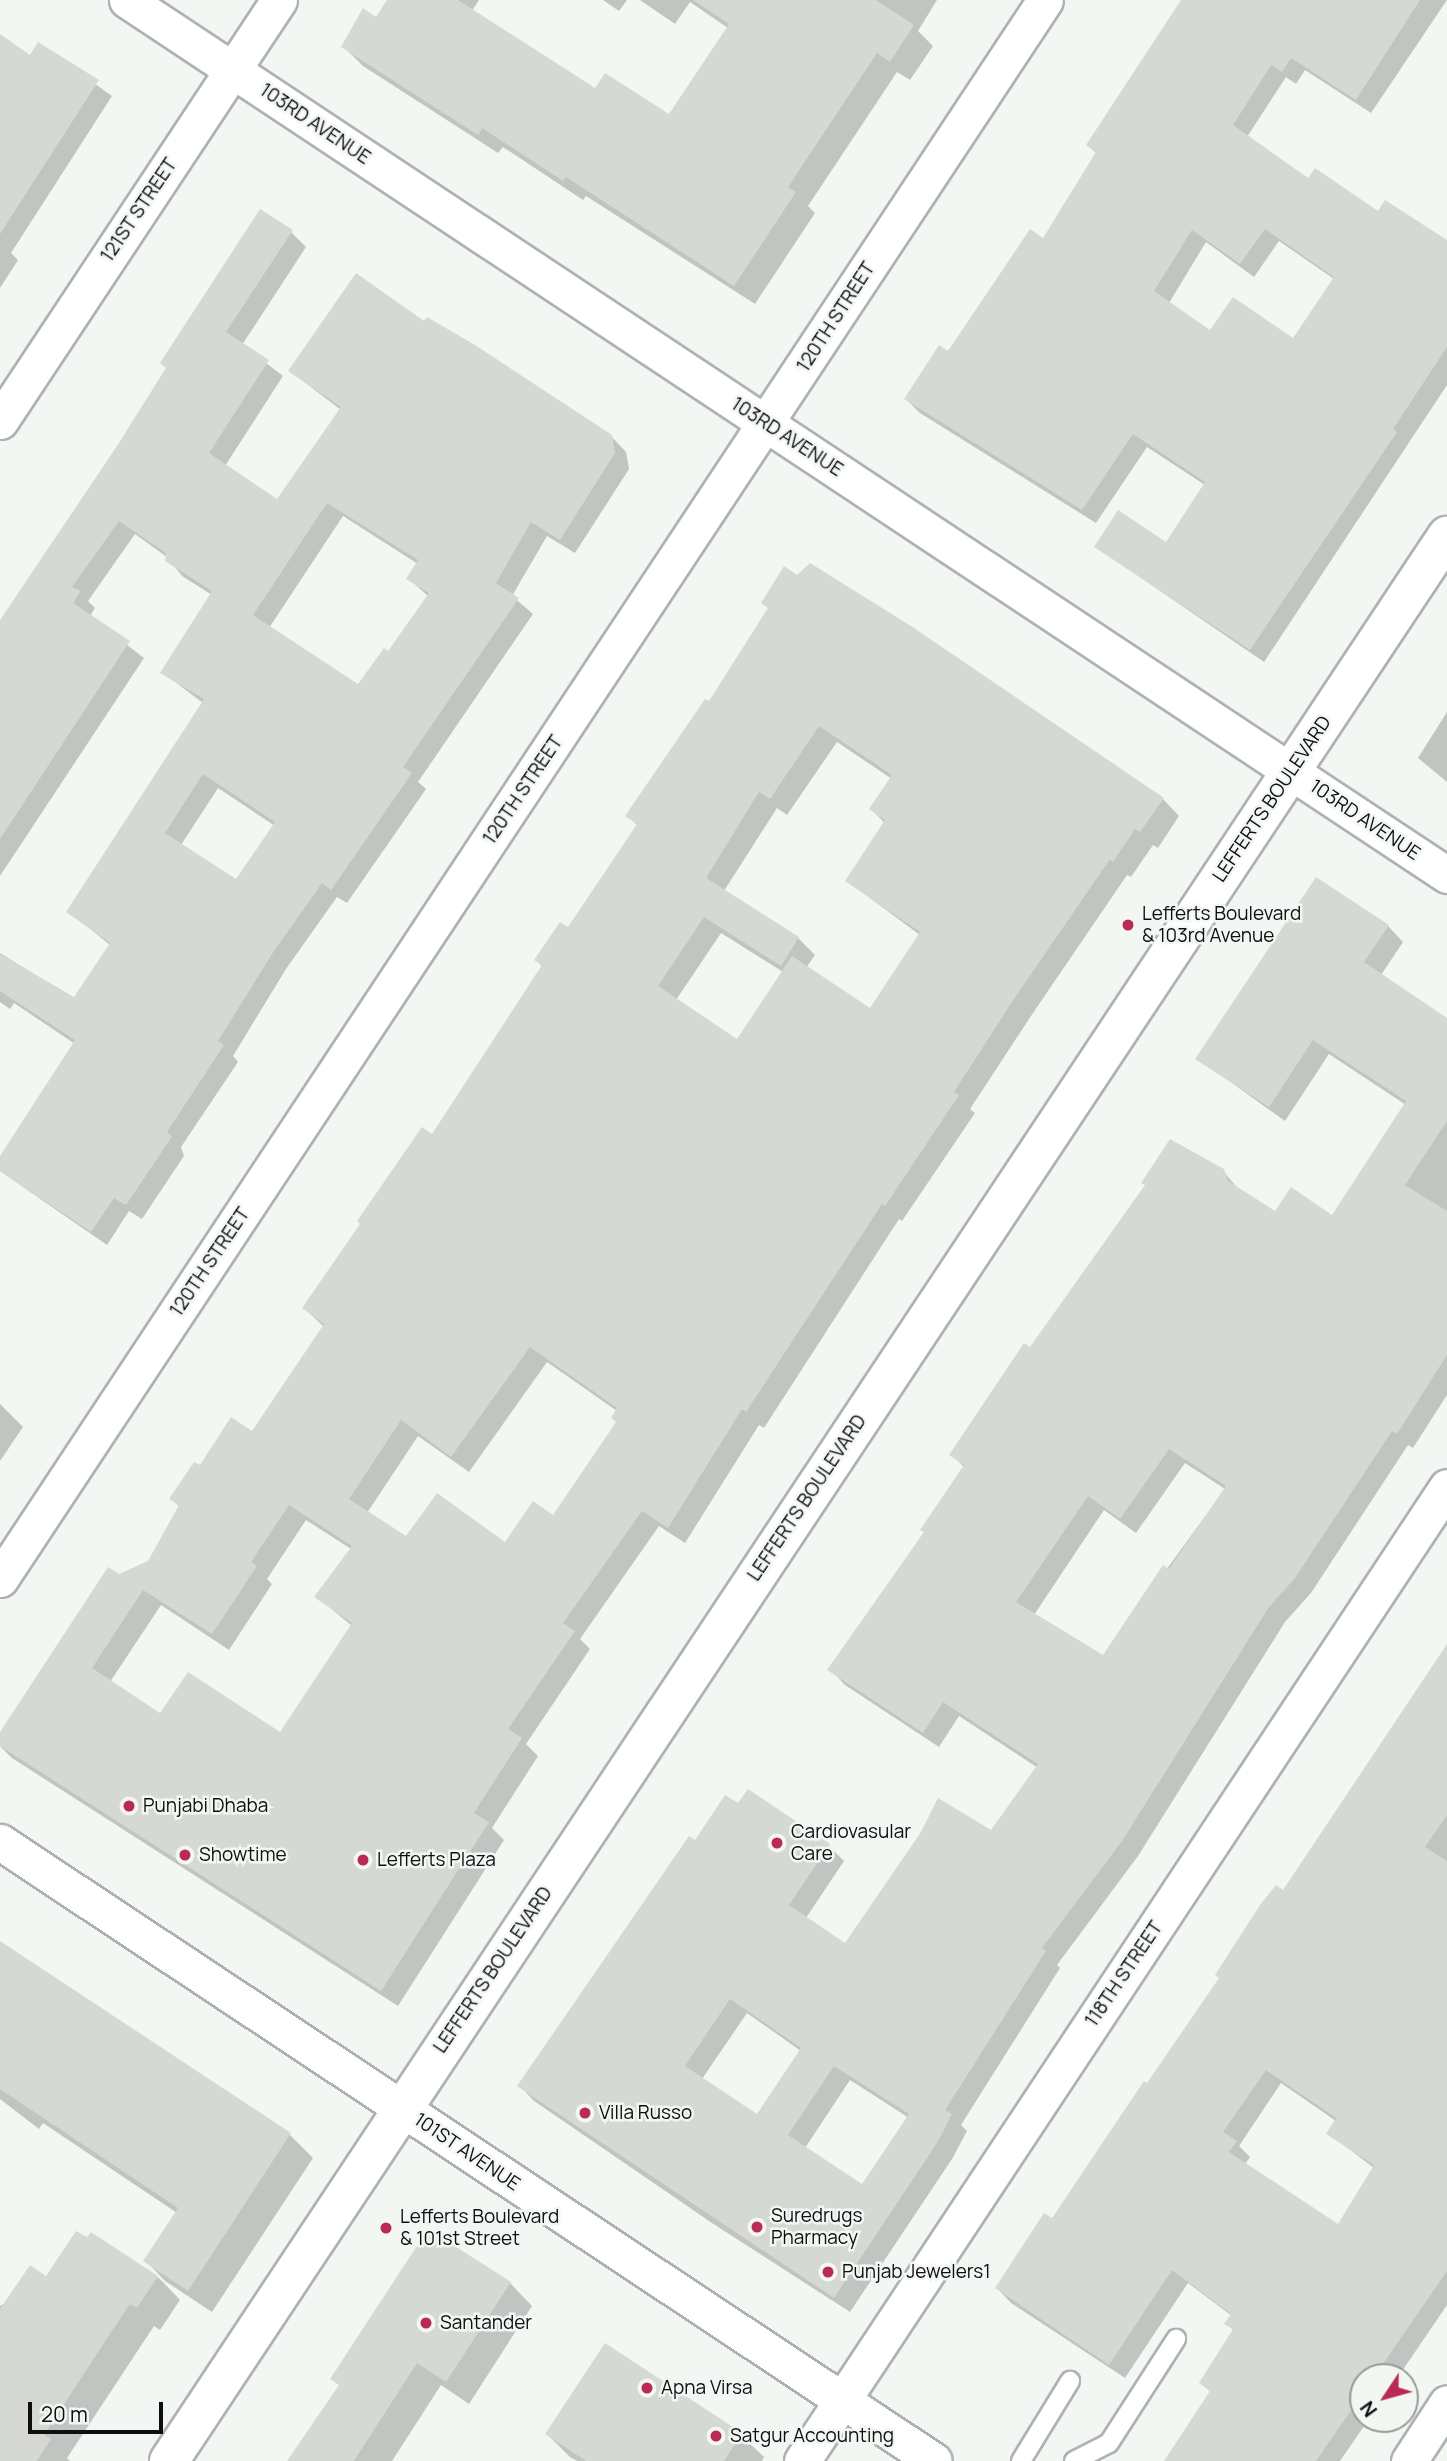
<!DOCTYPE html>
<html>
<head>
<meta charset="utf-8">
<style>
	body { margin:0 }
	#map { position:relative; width:1447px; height:2461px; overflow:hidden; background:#f2f7f3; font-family:Manrope,sans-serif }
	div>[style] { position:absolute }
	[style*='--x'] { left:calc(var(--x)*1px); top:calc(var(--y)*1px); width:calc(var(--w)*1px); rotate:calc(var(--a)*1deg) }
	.shadow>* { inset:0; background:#0003 }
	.building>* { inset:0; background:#d6d8d3 }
	.roads { filter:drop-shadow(2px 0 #afb3b0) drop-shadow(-2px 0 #afb3b0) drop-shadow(0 2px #afb3b0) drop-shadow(0 -2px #afb3b0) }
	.lane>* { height:18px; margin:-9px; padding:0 9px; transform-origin:9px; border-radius:9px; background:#fff }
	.street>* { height:35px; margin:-17.5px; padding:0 17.5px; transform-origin:17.5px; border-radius:17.5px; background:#fff }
	.secondary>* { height:38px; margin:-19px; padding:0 19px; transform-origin:19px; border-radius:19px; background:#fff }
	.dots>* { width:19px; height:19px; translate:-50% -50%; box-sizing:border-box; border:4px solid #f2f7f3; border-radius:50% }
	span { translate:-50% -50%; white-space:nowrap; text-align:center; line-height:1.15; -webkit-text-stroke:5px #f2f7f3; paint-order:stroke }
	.street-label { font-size:19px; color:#0e0f0e }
	.poi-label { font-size:19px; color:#0e0f0e }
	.left { translate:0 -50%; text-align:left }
	.north { position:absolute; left:1349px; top:2363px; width:70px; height:70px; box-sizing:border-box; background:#f2f7f3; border:2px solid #979a97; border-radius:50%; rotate:234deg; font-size:19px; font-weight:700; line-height:28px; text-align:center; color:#0e0f0e }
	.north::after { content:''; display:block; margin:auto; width:24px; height:32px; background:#b92a56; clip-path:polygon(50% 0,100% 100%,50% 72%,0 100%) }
	.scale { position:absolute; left:28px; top:2402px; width:135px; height:32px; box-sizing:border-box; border:4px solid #0e0f0e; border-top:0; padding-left:9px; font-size:21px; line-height:24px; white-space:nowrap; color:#0e0f0e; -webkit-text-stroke:5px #f2f7f3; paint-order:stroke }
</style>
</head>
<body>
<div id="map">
	<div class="shadow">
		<div style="clip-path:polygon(389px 0,479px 0,472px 11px,595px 91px,669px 117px,728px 28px,690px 2px,675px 24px,640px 0,937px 0,918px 31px,933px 46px,910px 80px,897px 72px,808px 206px,815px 213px,755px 304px,586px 196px,583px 200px,503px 147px,498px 153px,363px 66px,343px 46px,376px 19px)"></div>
		<div style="clip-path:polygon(603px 0,627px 0,619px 11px)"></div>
		<div style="clip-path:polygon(evenodd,1183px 0,1447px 0,1371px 113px,1305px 70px,1296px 84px,1286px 77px,1247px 137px,1309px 180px,1447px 243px,1447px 385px,1264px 662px,1096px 547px,1166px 545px,1205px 485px,1147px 447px,1096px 523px,920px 413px,906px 399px,1044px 240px,1097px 154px,1088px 145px,1183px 0,1279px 241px,1334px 279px,1293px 340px,1211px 332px,1169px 303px,1206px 242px,1254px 277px,1279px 241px)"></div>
		<div style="clip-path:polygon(0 36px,30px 58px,39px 44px,112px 96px,11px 253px,18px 260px,0 288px)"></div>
		<div style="clip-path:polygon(evenodd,291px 232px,306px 247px,242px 345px,283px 376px,225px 466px,277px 501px,341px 410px,290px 371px,425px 323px,611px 436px,626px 452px,629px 469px,575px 553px,547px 536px,512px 596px,533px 614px,418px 782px,426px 789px,347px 903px,337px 897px,286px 969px,233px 1056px,238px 1062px,181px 1147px,184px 1156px,142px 1219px,129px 1211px,107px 1245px,0 1171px,0 1159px,75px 1044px,14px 1003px,10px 1009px,0 1002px,0 953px,74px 999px,110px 945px,69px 912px,203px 703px,162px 672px,212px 595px,182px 576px,167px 557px,135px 534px,88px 601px,95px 608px,90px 616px,144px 658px,0 876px,0 638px,291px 232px,343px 516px,418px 564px,408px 578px,428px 596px,389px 653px,359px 686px,269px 628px,343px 516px,291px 232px,218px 788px,275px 826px,236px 882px,181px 845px,218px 788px)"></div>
		<div style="clip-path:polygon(evenodd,770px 609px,1163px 799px,1179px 816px,1158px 848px,1153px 845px,1131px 877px,1127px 875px,1033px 1013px,970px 1109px,975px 1113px,902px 1221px,899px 1219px,764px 1428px,759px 1425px,685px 1543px,659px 1526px,580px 1639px,590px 1649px,526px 1744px,538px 1756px,492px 1828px,504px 1840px,398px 2006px,12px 1758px,0 1746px,0 1735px,118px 1576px,149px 1562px,180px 1507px,171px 1499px,200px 1468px,252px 1433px,324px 1327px,304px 1308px,433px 1136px,543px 967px,536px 960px,569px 930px,638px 826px,627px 815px,709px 704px,770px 609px,837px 742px,892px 779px,871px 809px,885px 823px,847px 881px,920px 935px,870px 1011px,806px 968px,815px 955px,798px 938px,724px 891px,777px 808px,787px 815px,837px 742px,770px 609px,721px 933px,783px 972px,737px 1041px,676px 1000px,721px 933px,770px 609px,547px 1362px,617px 1411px,617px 1423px,553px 1517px,506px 1544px,406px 1538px,367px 1513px,418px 1436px,469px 1472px,547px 1362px,770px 609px,306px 1520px,351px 1549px,317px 1597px,352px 1626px,280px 1734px,161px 1715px,110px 1682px,161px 1605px,229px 1650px,272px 1584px,267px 1579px,306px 1520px)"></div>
		<div style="clip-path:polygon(1447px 712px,1447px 782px,1418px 758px)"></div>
		<div style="clip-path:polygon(evenodd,1388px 926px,1403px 942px,1381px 975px,1447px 1019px,1447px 1395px,1413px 1448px,1408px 1445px,1311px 1593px,1285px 1622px,1138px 1856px,1057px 1965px,1060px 1968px,961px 2125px,967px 2131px,952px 2159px,850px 2312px,712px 2223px,534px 2101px,519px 2085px,696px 1843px,828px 1845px,844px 1861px,806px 1918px,845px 1945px,992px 1832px,1038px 1768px,959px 1716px,939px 1747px,845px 1685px,830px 1669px,925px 1533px,964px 1467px,952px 1455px,1030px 1349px,1223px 1171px,1240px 1191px,1276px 1213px,1332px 1217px,1406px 1105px,1329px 1054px,1285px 1121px,1197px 1058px,1388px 926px,1185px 1463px,1225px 1489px,1103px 1657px,1034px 1615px,1104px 1510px,1136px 1533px,1185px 1463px,1388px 926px,747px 2013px,801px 2051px,757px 2117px,702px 2079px,747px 2013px,1388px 926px,850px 2080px,909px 2118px,863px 2187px,805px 2148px,850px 2080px)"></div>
		<div style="clip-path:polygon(0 1404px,23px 1427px,0 1461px)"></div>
		<div style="clip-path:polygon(evenodd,1447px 1647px,1447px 2305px,1398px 2377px,1363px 2377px,1363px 2419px,1369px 2419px,1340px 2461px,1166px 2461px,1211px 2393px,1201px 2382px,1234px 2331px,1227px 2323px,1232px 2316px,1188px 2283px,1125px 2378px,1011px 2303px,997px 2288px,1053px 2220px,1283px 1893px,1447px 1647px,1281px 2083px,1336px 2121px,1328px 2133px,1374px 2168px,1338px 2226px,1245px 2164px,1250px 2157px,1239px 2146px,1281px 2083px)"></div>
		<div style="clip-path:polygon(0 1943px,290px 2135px,313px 2158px,212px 2312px,165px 2281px,145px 2260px,177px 2213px,43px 2123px,39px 2129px,0 2099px)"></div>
		<div style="clip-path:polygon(91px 2234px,160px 2279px,180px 2300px,160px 2330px,154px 2326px,67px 2458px,70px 2461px,0 2461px,0 2306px,46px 2279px)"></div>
		<div style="clip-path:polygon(510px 2283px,532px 2306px,469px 2404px,441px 2385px,392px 2461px,291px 2461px,340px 2386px,333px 2379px)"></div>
		<div style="clip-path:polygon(606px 2345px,741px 2435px,764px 2457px,762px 2461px,577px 2461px,570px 2457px,547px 2434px)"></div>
	</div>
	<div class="building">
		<div style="clip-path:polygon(387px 0,458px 0,595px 88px,605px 73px,669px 114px,729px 24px,693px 0,876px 0,914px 25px,890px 62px,877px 53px,788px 187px,796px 192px,734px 286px,566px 177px,563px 181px,482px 128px,478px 135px,341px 47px,363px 8px,376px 17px)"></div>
		<div style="clip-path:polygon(evenodd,1181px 0,1420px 0,1356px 100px,1291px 58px,1282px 72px,1271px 65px,1233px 125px,1308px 178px,1315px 168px,1378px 211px,1385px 200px,1447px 240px,1447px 347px,1393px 429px,1397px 432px,1250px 650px,1094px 547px,1118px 510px,1166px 542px,1205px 482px,1133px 434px,1082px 510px,904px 399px,939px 345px,948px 351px,1030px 229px,1043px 238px,1096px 152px,1086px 145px,1181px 0,1265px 229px,1334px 277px,1293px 338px,1233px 297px,1210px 330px,1154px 291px,1192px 230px,1240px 264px,1265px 229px)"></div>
		<div style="clip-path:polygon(0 34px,30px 55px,38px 42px,99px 80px,0 234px)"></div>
		<div style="clip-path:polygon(evenodd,260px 209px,293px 230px,226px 332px,269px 360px,209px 453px,277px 499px,341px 407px,288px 371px,356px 273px,424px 321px,427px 317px,475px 345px,612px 435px,615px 453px,560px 540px,531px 522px,496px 583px,519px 598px,403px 767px,412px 773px,331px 890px,322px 883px,272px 954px,218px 1041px,224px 1045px,167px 1132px,172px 1136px,169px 1141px,126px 1205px,114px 1198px,91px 1232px,0 1171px,0 1156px,75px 1040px,0 991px,0 954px,74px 997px,110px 943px,66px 912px,204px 699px,160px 673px,212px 591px,165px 561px,166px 553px,119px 521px,72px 587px,81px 591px,73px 603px,130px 641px,0 839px,0 620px,117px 446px,166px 368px,160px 363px,260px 209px,327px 503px,418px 560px,406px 579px,429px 593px,388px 651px,384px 648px,358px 684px,253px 615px,327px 503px,260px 209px,203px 774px,275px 822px,236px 879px,165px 833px,203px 774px)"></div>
		<div style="clip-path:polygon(evenodd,810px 563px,911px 626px,1164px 798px,1140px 832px,1135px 829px,1113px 862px,1110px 859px,1016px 996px,954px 1092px,959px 1095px,885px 1206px,882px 1204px,746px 1412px,742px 1409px,668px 1528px,642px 1511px,563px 1623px,575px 1631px,508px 1729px,522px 1738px,474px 1813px,489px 1822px,381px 1991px,0 1746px,0 1732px,108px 1567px,119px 1574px,148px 1561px,179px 1505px,169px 1499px,194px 1462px,200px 1465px,231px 1417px,252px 1431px,324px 1324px,302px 1308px,360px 1224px,357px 1221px,422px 1127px,432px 1134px,542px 965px,534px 960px,560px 922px,568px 927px,637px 824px,625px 816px,705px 699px,709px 701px,768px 608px,761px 603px,784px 566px,797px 575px,810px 563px,819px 726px,892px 775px,869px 809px,885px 820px,845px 881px,920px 932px,870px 1008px,792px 956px,737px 1039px,658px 986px,704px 917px,781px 966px,799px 937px,706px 878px,759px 792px,770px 799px,819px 726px,810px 563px,530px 1347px,617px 1408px,611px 1418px,616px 1422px,553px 1515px,533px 1501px,505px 1542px,437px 1493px,406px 1536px,349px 1499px,401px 1420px,451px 1457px,530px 1347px,810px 563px,289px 1505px,352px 1546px,314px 1597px,352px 1623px,280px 1732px,188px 1672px,160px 1713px,92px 1668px,143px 1590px,212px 1634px,257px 1566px,251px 1562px,289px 1505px)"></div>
		<div style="clip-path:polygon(evenodd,1316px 877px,1389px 925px,1364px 962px,1447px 1018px,1447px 1121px,1405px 1185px,1447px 1211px,1447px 1355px,1397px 1434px,1392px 1431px,1295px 1578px,1269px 1607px,1122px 1841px,1042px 1948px,1046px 1951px,945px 2110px,952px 2114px,937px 2143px,834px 2298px,517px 2086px,689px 1836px,695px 1840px,725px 1795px,738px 1803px,748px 1789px,830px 1844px,789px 1905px,845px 1943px,921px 1832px,938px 1798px,991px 1830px,1038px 1764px,943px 1702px,923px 1733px,827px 1670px,924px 1532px,920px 1530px,964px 1465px,949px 1455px,1024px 1343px,1030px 1347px,1145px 1185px,1141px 1183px,1170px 1139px,1224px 1169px,1228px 1181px,1275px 1211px,1291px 1187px,1332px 1215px,1406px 1101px,1313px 1040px,1269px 1107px,1195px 1059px,1316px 877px,1169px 1449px,1226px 1486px,1169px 1569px,1163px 1565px,1103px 1655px,1016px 1602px,1088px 1496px,1120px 1519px,1169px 1449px,1316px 877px,730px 1999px,801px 2048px,757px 2114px,685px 2066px,730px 1999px,1316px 877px,834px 2066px,909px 2114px,862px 2184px,788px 2135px,834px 2066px)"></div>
		<div style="clip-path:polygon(evenodd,1447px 1644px,1447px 1815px,1425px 1847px,1447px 1861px,1447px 2271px,1374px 2377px,1363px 2377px,1363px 2393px,1316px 2461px,1164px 2461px,1210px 2391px,1199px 2383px,1233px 2329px,1224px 2324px,1231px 2314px,1172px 2270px,1109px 2365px,995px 2288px,1044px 2213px,1052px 2218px,1144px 2081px,1147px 2083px,1219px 1978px,1215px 1975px,1260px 1905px,1276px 1885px,1283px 1890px,1447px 1644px,1266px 2070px,1336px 2118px,1326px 2134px,1374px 2165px,1338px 2224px,1229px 2152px,1237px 2141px,1223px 2132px,1266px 2070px)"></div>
		<div style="clip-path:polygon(0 1941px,291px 2133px,188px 2291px,143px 2261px,178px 2208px,0 2089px)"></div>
		<div style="clip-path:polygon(428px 2229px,511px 2282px,446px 2382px,417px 2363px,354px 2461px,287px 2461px,339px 2385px,330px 2379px)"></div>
		<div style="clip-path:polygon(76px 2231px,87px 2237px,91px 2232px,158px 2276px,137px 2308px,130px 2304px,102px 2346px,44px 2435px,51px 2439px,37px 2461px,0 2461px,0 2309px,30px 2265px,46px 2276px)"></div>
		<div style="clip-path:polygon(605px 2343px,742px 2433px,724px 2461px,586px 2461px,545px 2434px)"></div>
	</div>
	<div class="roads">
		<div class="lane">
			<div style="--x:1021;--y:2461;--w:94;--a:-58.5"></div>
			<div style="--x:1074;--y:2461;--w:39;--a:-27"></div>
			<div style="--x:1109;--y:2443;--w:124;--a:-57.2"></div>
		</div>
		<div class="street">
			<div style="--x:127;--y:0;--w:1584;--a:33.54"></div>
			<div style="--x:0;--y:421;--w:505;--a:-56.47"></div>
			<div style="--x:0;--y:1579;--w:1893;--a:-56.5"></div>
			<div style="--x:0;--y:1842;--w:1120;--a:33.53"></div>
			<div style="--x:802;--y:2461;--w:1168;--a:-56.49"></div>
			<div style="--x:1409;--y:2461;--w:69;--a:-56.8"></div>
		</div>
		<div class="secondary">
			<div style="--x:169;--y:2461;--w:2311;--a:-56.42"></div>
		</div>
	</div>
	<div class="dots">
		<div style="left:1128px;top:925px;background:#b92a56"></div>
		<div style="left:129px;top:1806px;background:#b92a56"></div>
		<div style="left:777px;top:1843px;background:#b92a56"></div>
		<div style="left:185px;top:1855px;background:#b92a56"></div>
		<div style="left:363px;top:1860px;background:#b92a56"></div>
		<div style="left:585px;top:2113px;background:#b92a56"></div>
		<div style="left:757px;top:2227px;background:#b92a56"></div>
		<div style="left:386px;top:2228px;background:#b92a56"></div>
		<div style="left:828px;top:2272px;background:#b92a56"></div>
		<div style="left:426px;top:2323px;background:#b92a56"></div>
		<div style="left:647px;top:2388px;background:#b92a56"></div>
		<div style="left:716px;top:2436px;background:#b92a56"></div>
	</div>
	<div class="street-label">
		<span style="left:315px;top:124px;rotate:34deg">103RD AVENUE</span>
		<span style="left:139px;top:210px;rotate:-56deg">121ST STREET</span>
		<span style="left:836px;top:317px;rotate:-57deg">120TH STREET</span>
		<span style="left:787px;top:437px;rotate:33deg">103RD AVENUE</span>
		<span style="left:523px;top:790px;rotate:-56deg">120TH STREET</span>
		<span style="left:1272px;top:799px;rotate:-56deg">LEFFERTS BOULEVARD</span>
		<span style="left:1365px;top:820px;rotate:34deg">103RD AVENUE</span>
		<span style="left:210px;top:1262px;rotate:-56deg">120TH STREET</span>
		<span style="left:807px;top:1498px;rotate:-56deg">LEFFERTS BOULEVARD</span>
		<span style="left:493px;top:1970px;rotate:-56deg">LEFFERTS BOULEVARD</span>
		<span style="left:1124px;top:1974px;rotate:-56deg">118TH STREET</span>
		<span style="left:467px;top:2152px;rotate:34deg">101ST AVENUE</span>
	</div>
	<div class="poi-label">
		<span class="left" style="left:1142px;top:925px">Lefferts Boulevard<br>&amp; 103rd Avenue</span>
		<span class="left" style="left:143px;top:1806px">Punjabi Dhaba</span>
		<span class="left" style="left:791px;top:1843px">Cardiovasular<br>Care</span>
		<span class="left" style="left:199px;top:1855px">Showtime</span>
		<span class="left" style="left:377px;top:1860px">Lefferts Plaza</span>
		<span class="left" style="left:599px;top:2113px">Villa Russo</span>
		<span class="left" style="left:771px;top:2227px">Suredrugs<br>Pharmacy</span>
		<span class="left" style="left:400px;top:2228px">Lefferts Boulevard<br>&amp; 101st Street</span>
		<span class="left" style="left:842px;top:2272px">Punjab Jewelers1</span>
		<span class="left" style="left:440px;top:2323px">Santander</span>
		<span class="left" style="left:661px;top:2388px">Apna Virsa</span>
		<span class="left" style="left:730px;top:2436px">Satgur Accounting</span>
	</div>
	<div class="north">N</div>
	<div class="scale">20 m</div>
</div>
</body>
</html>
